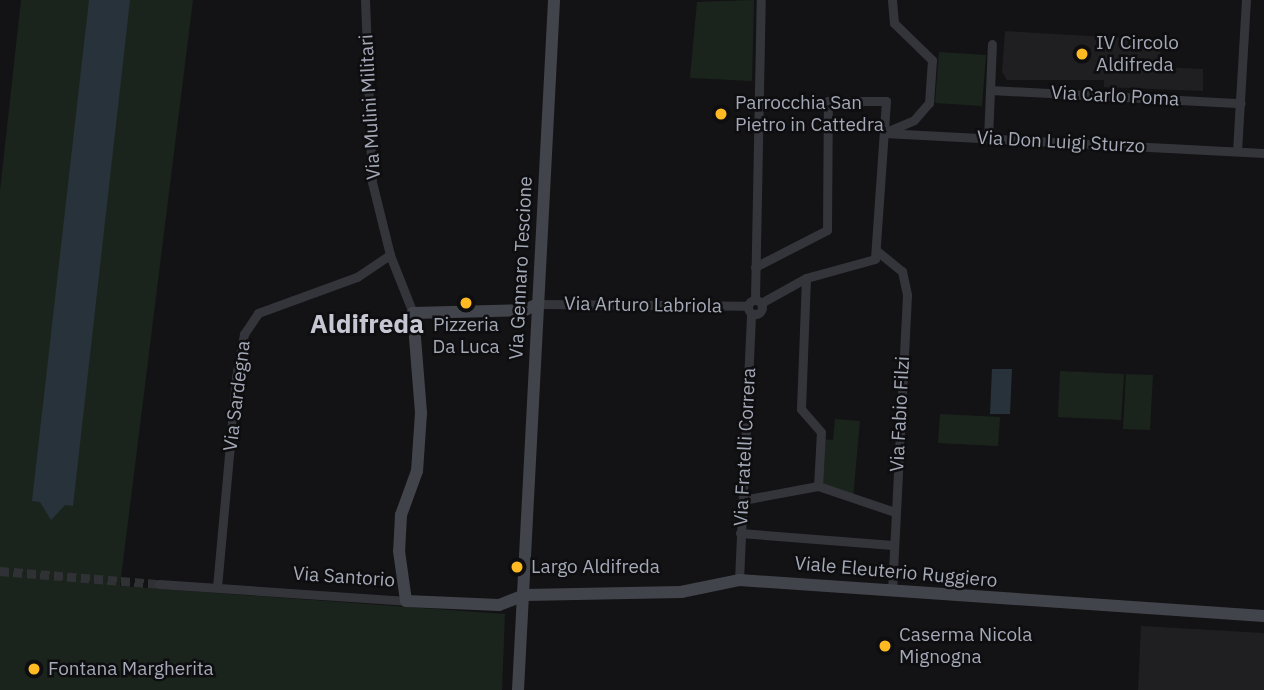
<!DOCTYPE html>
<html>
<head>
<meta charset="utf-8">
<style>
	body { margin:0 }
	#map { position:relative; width:1264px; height:690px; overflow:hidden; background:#131315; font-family:"IBM Plex Sans",sans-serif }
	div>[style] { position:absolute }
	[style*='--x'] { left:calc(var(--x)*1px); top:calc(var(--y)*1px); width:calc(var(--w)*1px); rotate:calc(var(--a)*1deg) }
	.built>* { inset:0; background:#1f1f22 }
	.green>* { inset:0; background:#1b241c }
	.water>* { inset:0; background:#28323a }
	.street-tunnel>* { height:9px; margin-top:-4.5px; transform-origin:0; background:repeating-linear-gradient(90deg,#303135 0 9px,transparent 0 13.5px) }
	.street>* { height:9px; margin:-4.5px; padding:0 4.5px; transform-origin:4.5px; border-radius:4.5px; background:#34353b }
	.street>.ring { margin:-4.5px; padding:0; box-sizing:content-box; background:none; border:9px solid #34353b; border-radius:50% }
	.secondary>* { height:12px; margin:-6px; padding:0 6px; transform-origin:6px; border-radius:6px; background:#42444b }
	.dots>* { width:19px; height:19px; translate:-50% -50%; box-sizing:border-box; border:4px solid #0e0e10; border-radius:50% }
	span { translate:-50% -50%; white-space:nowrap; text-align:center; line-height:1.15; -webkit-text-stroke:5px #0e0e10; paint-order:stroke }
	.poi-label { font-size:19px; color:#a4a9b7 }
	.left { translate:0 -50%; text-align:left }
	.street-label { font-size:19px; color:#a4a9b7 }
	.district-label { font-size:26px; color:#c5c8d3; font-weight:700 }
</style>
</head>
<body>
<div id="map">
	<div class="built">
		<div style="clip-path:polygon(1005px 31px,1161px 40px,1160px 67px,1203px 69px,1203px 91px,1104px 87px,1104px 80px,1007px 80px,1002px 72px)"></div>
		<div style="clip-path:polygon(1141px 626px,1264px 633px,1264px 690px,1138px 690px)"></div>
	</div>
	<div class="green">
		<div style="clip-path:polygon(21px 0,193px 0,120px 586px,505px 614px,502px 690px,0 690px,0 191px)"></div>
		<div style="clip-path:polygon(754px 0,752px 81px,690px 78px,697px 2px)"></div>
		<div style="clip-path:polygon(939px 52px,986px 55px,982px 106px,935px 103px)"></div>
		<div style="clip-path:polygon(1060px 371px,1124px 374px,1121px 420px,1058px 417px)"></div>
		<div style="clip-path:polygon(1126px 374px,1153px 375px,1150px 430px,1123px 429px)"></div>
		<div style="clip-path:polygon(940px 414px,1000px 417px,998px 446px,938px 443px)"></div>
		<div style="clip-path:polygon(835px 419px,860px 421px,853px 498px,818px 486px,821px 439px,833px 440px)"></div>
	</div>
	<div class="water">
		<div style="clip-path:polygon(89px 0,130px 0,73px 506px,65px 505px,51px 520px,40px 502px,32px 501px)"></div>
		<div style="clip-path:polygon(992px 369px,1012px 369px,1010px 414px,990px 414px)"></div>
	</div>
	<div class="street-tunnel">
		<div style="--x:0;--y:571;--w:160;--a:4.7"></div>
	</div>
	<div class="street">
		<div style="--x:365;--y:0;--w:182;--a:87.8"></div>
		<div style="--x:372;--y:182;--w:75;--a:76.1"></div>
		<div style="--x:390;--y:255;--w:62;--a:68.4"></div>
		<div style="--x:990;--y:90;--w:251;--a:3"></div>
		<div style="--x:886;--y:132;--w:30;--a:-23"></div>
		<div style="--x:914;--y:120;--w:23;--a:-49"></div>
		<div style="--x:929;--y:103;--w:43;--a:-86"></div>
		<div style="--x:932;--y:60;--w:53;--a:-135.8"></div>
		<div style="--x:894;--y:23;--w:23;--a:-95"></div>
		<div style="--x:884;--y:133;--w:381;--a:3"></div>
		<div style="--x:988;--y:138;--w:94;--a:-87.6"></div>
		<div style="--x:1237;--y:151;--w:151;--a:-86.6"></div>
		<div style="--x:877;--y:251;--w:32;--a:39"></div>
		<div style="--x:902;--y:271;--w:25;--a:78"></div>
		<div style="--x:907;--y:295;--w:294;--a:92.9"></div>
		<div style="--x:755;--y:267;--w:81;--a:-27.2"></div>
		<div style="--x:827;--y:230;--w:129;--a:-89.6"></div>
		<div style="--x:828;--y:101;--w:58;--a:0"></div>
		<div style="--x:886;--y:101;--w:158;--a:94"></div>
		<div style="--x:875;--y:259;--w:72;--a:164.6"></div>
		<div style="--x:806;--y:278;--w:51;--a:150.9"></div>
		<div style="--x:806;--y:278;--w:131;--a:92.2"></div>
		<div style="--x:801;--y:409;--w:30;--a:49"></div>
		<div style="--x:821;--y:432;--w:54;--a:93.2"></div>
		<div style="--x:755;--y:299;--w:299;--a:-88.9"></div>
		<div class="ring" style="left:748px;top:300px;width:5px;height:5px"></div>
		<div style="--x:538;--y:304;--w:209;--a:0.5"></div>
		<div style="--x:743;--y:500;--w:76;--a:-10.6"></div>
		<div style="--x:818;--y:486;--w:81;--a:18.7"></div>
		<div style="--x:740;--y:533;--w:153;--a:4.5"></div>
		<div style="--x:739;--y:580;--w:267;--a:-87.4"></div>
		<div style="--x:159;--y:584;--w:248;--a:3.9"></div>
		<div style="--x:217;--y:587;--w:211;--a:-84.8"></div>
		<div style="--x:236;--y:377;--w:44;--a:-79.5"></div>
		<div style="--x:244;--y:334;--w:25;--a:-56"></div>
		<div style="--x:258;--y:313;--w:105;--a:-20"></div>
		<div style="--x:357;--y:277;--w:40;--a:-34"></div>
	</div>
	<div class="secondary">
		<div style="--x:538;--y:304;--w:14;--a:155"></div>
		<div style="--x:525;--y:310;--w:112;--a:178.5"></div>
		<div style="--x:413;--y:313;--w:100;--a:85.4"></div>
		<div style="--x:421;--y:413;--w:58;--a:93.9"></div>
		<div style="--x:417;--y:471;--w:47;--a:110"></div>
		<div style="--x:401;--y:515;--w:36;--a:93"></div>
		<div style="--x:399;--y:551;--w:50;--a:82"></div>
		<div style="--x:406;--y:601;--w:93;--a:2.5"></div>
		<div style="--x:499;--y:605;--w:28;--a:-21"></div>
		<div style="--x:525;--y:595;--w:156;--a:-1.1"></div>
		<div style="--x:681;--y:592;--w:59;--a:-11.7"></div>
		<div style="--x:739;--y:580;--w:526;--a:3.92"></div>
		<div style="--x:518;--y:690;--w:691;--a:-87.01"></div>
	</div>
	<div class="dots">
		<div style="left:1082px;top:54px;background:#ffb922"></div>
		<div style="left:721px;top:114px;background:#ffb922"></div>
		<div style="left:466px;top:303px;background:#ffb922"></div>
		<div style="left:517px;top:567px;background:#ffb922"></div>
		<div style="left:885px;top:646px;background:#ffb922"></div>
		<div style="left:34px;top:669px;background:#ffb922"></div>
	</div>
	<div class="poi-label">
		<span class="left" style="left:1096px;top:54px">IV Circolo<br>Aldifreda</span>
		<span class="left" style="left:735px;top:114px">Parrocchia San<br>Pietro in Cattedra</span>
		<span style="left:466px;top:336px">Pizzeria<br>Da Luca</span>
		<span class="left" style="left:531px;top:567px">Largo Aldifreda</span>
		<span class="left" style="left:899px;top:646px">Caserma Nicola<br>Mignogna</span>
		<span class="left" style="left:48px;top:669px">Fontana Margherita</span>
	</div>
	<div class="street-label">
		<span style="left:1115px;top:96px;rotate:3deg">Via Carlo Poma</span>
		<span style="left:370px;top:107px;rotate:-93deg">Via Mulini Militari</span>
		<span style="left:1061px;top:142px;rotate:3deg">Via Don Luigi Sturzo</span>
		<span style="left:521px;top:268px;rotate:-87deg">Via Gennaro Tescione</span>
		<span style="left:643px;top:305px;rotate:1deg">Via Arturo Labriola</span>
		<span style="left:237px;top:396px;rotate:-83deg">Via Sardegna</span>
		<span style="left:900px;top:414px;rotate:-87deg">Via Fabio Filzi</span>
		<span style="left:745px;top:447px;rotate:-87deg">Via Fratelli Correra</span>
		<span style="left:896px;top:572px;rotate:5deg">Viale Eleuterio Ruggiero</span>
		<span style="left:344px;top:577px;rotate:4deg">Via Santorio</span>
	</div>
	<div class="district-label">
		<span style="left:367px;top:324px">Aldifreda</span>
	</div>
</div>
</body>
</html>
